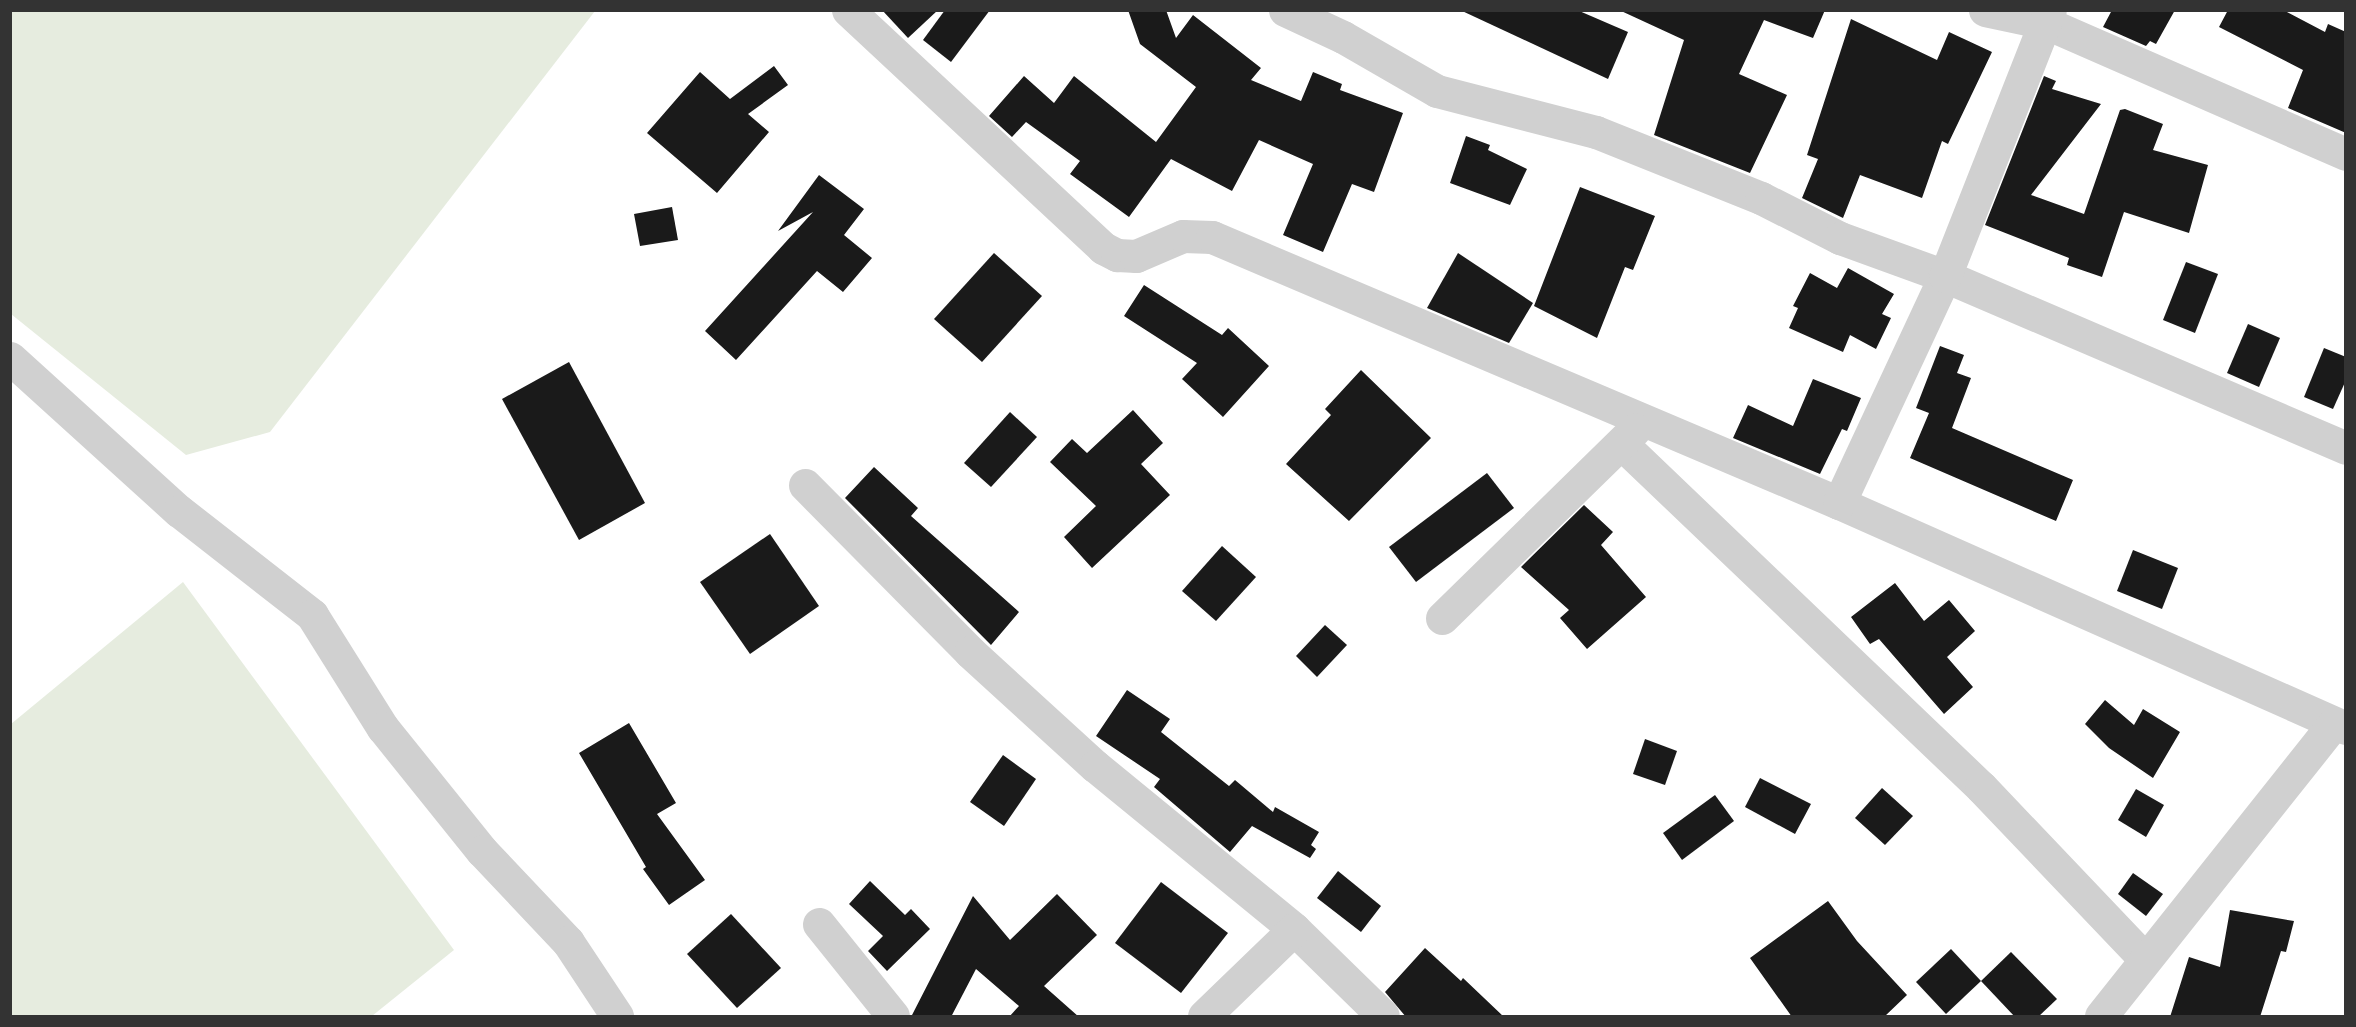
<!DOCTYPE html>
<html>
<head>
<meta charset="utf-8">
<style>
	body { margin:0 }
	#map { position:relative; width:2356px; height:1027px; overflow:hidden; background:#fff; font-family:Manrope,sans-serif }
	div>[style] { position:absolute }
	[style*='--x'] { left:calc(var(--x)*1px); top:calc(var(--y)*1px); width:calc(var(--w)*1px); rotate:calc(var(--a)*1deg) }
	.green>* { inset:0; background:#e6ecdf }
	.building>* { inset:0; background:#1a1a1a }
	.minor>* { height:33px; margin:-16.5px; padding:0 16.5px; transform-origin:16.5px; border-radius:16.5px; background:#d0d0d0 }
	span { translate:-50% -50%; white-space:nowrap; text-align:center; line-height:1.15; -webkit-text-stroke:6px #fff; paint-order:stroke }
	.frame { position:absolute; inset:0; border:12px solid #333; pointer-events:none }
</style>
</head>
<body>
<div id="map">
	<div class="green">
		<div style="clip-path:polygon(10px 11px,11px 10px,595px 11px,270px 432px,186px 455px,11px 314px)"></div>
		<div style="clip-path:polygon(183px 582px,454px 950px,372px 1016px,11px 1016px,11px 724px)"></div>
	</div>
	<div class="building">
		<div style="clip-path:polygon(882px 10px,938px 10px,908px 38px)"></div>
		<div style="clip-path:polygon(945px 10px,990px 10px,951px 62px,923px 40px)"></div>
		<div style="clip-path:polygon(1128px 10px,1166px 10px,1176px 38px,1193px 15px,1261px 68px,1251px 80px,1301px 101px,1313px 72px,1342px 84px,1340px 90px,1403px 113px,1374px 192px,1352px 184px,1323px 252px,1283px 235px,1313px 164px,1259px 140px,1232px 191px,1171px 159px,1129px 217px,1070px 174px,1080px 161px,1026px 122px,1012px 137px,989px 116px,1024px 76px,1054px 103px,1074px 76px,1156px 142px,1196px 87px,1140px 44px)"></div>
		<div style="clip-path:polygon(1460px 10px,1577px 10px,1628px 32px,1608px 79px)"></div>
		<div style="clip-path:polygon(1619px 10px,1825px 10px,1813px 38px,1764px 20px,1739px 74px,1787px 95px,1750px 173px,1654px 135px,1684px 40px)"></div>
		<div style="clip-path:polygon(2112px 10px,2175px 10px,2156px 44px,2150px 41px,2146px 46px,2103px 27px)"></div>
		<div style="clip-path:polygon(2228px 10px,2283px 10px,2325px 32px,2328px 24px,2346px 32px,2346px 133px,2288px 108px,2303px 70px,2219px 27px)"></div>
		<div style="clip-path:polygon(1851px 19px,1937px 60px,1949px 32px,1992px 52px,1948px 144px,1942px 141px,1922px 198px,1860px 175px,1843px 218px,1802px 198px,1818px 159px,1807px 155px)"></div>
		<div style="clip-path:polygon(774px 66px,788px 85px,748px 114px,769px 132px,717px 193px,647px 133px,700px 72px,730px 99px)"></div>
		<div style="clip-path:polygon(2044px 76px,2056px 81px,2052px 89px,2101px 104px,2031px 195px,2084px 214px,2120px 110px,2125px 109px,2163px 124px,2153px 150px,2208px 165px,2189px 233px,2124px 212px,2102px 277px,2067px 265px,2069px 258px,1985px 225px)"></div>
		<div style="clip-path:polygon(1466px 136px,1490px 145px,1488px 150px,1527px 169px,1510px 205px,1450px 183px)"></div>
		<div style="clip-path:polygon(819px 175px,864px 209px,844px 235px,872px 258px,843px 292px,817px 271px,736px 360px,705px 331px,813px 212px,778px 231px)"></div>
		<div style="clip-path:polygon(1580px 187px,1655px 216px,1633px 270px,1625px 267px,1597px 338px,1534px 306px)"></div>
		<div style="clip-path:polygon(672px 207px,678px 240px,640px 246px,634px 214px)"></div>
		<div style="clip-path:polygon(994px 253px,1042px 296px,982px 362px,934px 319px)"></div>
		<div style="clip-path:polygon(1458px 253px,1533px 303px,1509px 343px,1427px 308px)"></div>
		<div style="clip-path:polygon(2186px 262px,2218px 274px,2195px 333px,2163px 320px)"></div>
		<div style="clip-path:polygon(1848px 268px,1894px 294px,1882px 314px,1891px 318px,1876px 349px,1850px 335px,1843px 352px,1789px 328px,1798px 308px,1793px 306px,1810px 273px,1837px 288px)"></div>
		<div style="clip-path:polygon(1144px 285px,1222px 335px,1228px 328px,1269px 366px,1223px 417px,1182px 379px,1197px 363px,1124px 316px)"></div>
		<div style="clip-path:polygon(2248px 324px,2280px 338px,2259px 387px,2227px 373px)"></div>
		<div style="clip-path:polygon(1940px 346px,1964px 355px,1957px 373px,1971px 378px,1952px 428px,2073px 480px,2056px 521px,1910px 458px,1929px 413px,1916px 408px)"></div>
		<div style="clip-path:polygon(2324px 348px,2346px 357px,2346px 380px,2333px 409px,2304px 397px)"></div>
		<div style="clip-path:polygon(569px 362px,645px 503px,579px 540px,502px 399px)"></div>
		<div style="clip-path:polygon(1361px 370px,1431px 438px,1349px 521px,1286px 464px,1331px 415px,1325px 409px)"></div>
		<div style="clip-path:polygon(1813px 379px,1861px 398px,1847px 431px,1842px 429px,1820px 474px,1733px 438px,1748px 405px,1793px 426px)"></div>
		<div style="clip-path:polygon(1133px 410px,1163px 443px,1141px 464px,1170px 495px,1092px 568px,1064px 537px,1096px 506px,1050px 462px,1072px 439px,1087px 453px)"></div>
		<div style="clip-path:polygon(1010px 412px,1037px 437px,991px 487px,964px 463px)"></div>
		<div style="clip-path:polygon(874px 467px,918px 508px,911px 516px,1019px 612px,991px 645px,845px 498px)"></div>
		<div style="clip-path:polygon(1487px 473px,1514px 508px,1416px 582px,1389px 547px)"></div>
		<div style="clip-path:polygon(1584px 505px,1613px 532px,1601px 545px,1646px 597px,1587px 649px,1560px 618px,1569px 610px,1521px 567px)"></div>
		<div style="clip-path:polygon(770px 534px,819px 606px,750px 654px,700px 582px)"></div>
		<div style="clip-path:polygon(1222px 546px,1256px 577px,1216px 621px,1182px 591px)"></div>
		<div style="clip-path:polygon(2133px 550px,2178px 568px,2162px 609px,2117px 591px)"></div>
		<div style="clip-path:polygon(1895px 583px,1924px 621px,1949px 600px,1975px 631px,1947px 657px,1973px 687px,1944px 714px,1879px 639px,1870px 644px,1851px 617px)"></div>
		<div style="clip-path:polygon(1325px 625px,1347px 645px,1317px 677px,1296px 656px)"></div>
		<div style="clip-path:polygon(1127px 690px,1170px 719px,1161px 732px,1229px 786px,1235px 780px,1273px 812px,1275px 807px,1319px 832px,1311px 845px,1316px 849px,1310px 858px,1252px 826px,1230px 852px,1154px 787px,1160px 779px,1096px 736px)"></div>
		<div style="clip-path:polygon(2105px 700px,2134px 725px,2143px 709px,2180px 732px,2153px 778px,2109px 748px,2085px 724px)"></div>
		<div style="clip-path:polygon(629px 723px,676px 803px,657px 814px,705px 880px,669px 905px,643px 869px,646px 867px,579px 753px)"></div>
		<div style="clip-path:polygon(1645px 739px,1677px 751px,1665px 785px,1633px 774px)"></div>
		<div style="clip-path:polygon(1003px 755px,1036px 779px,1004px 826px,970px 802px)"></div>
		<div style="clip-path:polygon(1760px 778px,1811px 804px,1795px 834px,1745px 807px)"></div>
		<div style="clip-path:polygon(1882px 788px,1913px 816px,1885px 845px,1855px 818px)"></div>
		<div style="clip-path:polygon(2136px 789px,2164px 805px,2146px 837px,2118px 820px)"></div>
		<div style="clip-path:polygon(1715px 795px,1734px 821px,1682px 860px,1663px 833px)"></div>
		<div style="clip-path:polygon(1338px 871px,1381px 906px,1361px 932px,1317px 898px)"></div>
		<div style="clip-path:polygon(2133px 873px,2163px 894px,2146px 916px,2118px 894px)"></div>
		<div style="clip-path:polygon(870px 881px,905px 915px,911px 909px,930px 929px,887px 971px,868px 951px,883px 936px,849px 904px)"></div>
		<div style="clip-path:polygon(1161px 882px,1228px 933px,1181px 993px,1115px 943px)"></div>
		<div style="clip-path:polygon(1057px 894px,1097px 935px,1044px 986px,1079px 1017px,1009px 1017px,1019px 1006px,976px 969px,951px 1017px,911px 1017px,973px 896px,1010px 940px)"></div>
		<div style="clip-path:polygon(1828px 901px,1857px 941px,1907px 995px,1884px 1017px,1792px 1017px,1750px 958px)"></div>
		<div style="clip-path:polygon(2230px 910px,2294px 921px,2286px 952px,2281px 951px,2260px 1017px,2170px 1017px,2189px 957px,2220px 967px)"></div>
		<div style="clip-path:polygon(731px 914px,781px 968px,737px 1008px,687px 954px)"></div>
		<div style="clip-path:polygon(1425px 948px,1461px 981px,1463px 978px,1504px 1017px,1406px 1017px,1385px 992px)"></div>
		<div style="clip-path:polygon(1951px 949px,1981px 981px,1946px 1014px,1916px 982px)"></div>
		<div style="clip-path:polygon(2011px 952px,2057px 999px,2038px 1017px,2015px 1017px,1981px 981px)"></div>
	</div>
	<div class="minor">
		<div style="--x:848;--y:10;--w:349;--a:43"></div>
		<div style="--x:1103;--y:248;--w:16;--a:27"></div>
		<div style="--x:1117;--y:255;--w:19;--a:3"></div>
		<div style="--x:1136;--y:256;--w:51;--a:-23.1"></div>
		<div style="--x:1183;--y:236;--w:29;--a:2"></div>
		<div style="--x:1212;--y:237;--w:681;--a:22.99"></div>
		<div style="--x:1839;--y:503;--w:555;--a:23.93"></div>
		<div style="--x:1285;--y:10;--w:64;--a:25"></div>
		<div style="--x:1343;--y:37;--w:108;--a:29.9"></div>
		<div style="--x:1437;--y:91;--w:164;--a:14.5"></div>
		<div style="--x:1596;--y:132;--w:178;--a:21.8"></div>
		<div style="--x:1761;--y:198;--w:89;--a:26.9"></div>
		<div style="--x:1840;--y:238;--w:112;--a:19.9"></div>
		<div style="--x:1945;--y:276;--w:436;--a:23.2"></div>
		<div style="--x:1985;--y:10;--w:62;--a:12"></div>
		<div style="--x:2046;--y:23;--w:327;--a:23.6"></div>
		<div style="--x:10;--y:358;--w:228;--a:42.2"></div>
		<div style="--x:179;--y:511;--w:169;--a:38"></div>
		<div style="--x:312;--y:615;--w:133;--a:57.9"></div>
		<div style="--x:383;--y:728;--w:158;--a:51.2"></div>
		<div style="--x:482;--y:851;--w:125;--a:46.6"></div>
		<div style="--x:568;--y:942;--w:89;--a:56.5"></div>
		<div style="--x:1622;--y:444;--w:497;--a:43.7"></div>
		<div style="--x:1981;--y:787;--w:236;--a:46.4"></div>
		<div style="--x:805;--y:485;--w:235;--a:45.3"></div>
		<div style="--x:970;--y:652;--w:169;--a:42.4"></div>
		<div style="--x:1095;--y:766;--w:257;--a:39.3"></div>
		<div style="--x:1294;--y:929;--w:124;--a:44.3"></div>
		<div style="--x:1839;--y:503;--w:251;--a:-65"></div>
		<div style="--x:1945;--y:276;--w:286;--a:-68.5"></div>
		<div style="--x:1442;--y:618;--w:270;--a:-44.4"></div>
		<div style="--x:819;--y:924;--w:118;--a:51.2"></div>
		<div style="--x:1204;--y:1016;--w:125;--a:-44"></div>
		<div style="--x:2101;--y:1016;--w:374;--a:-51.5"></div>
	</div>
	<div class="frame"></div>
</div>
</body>
</html>
